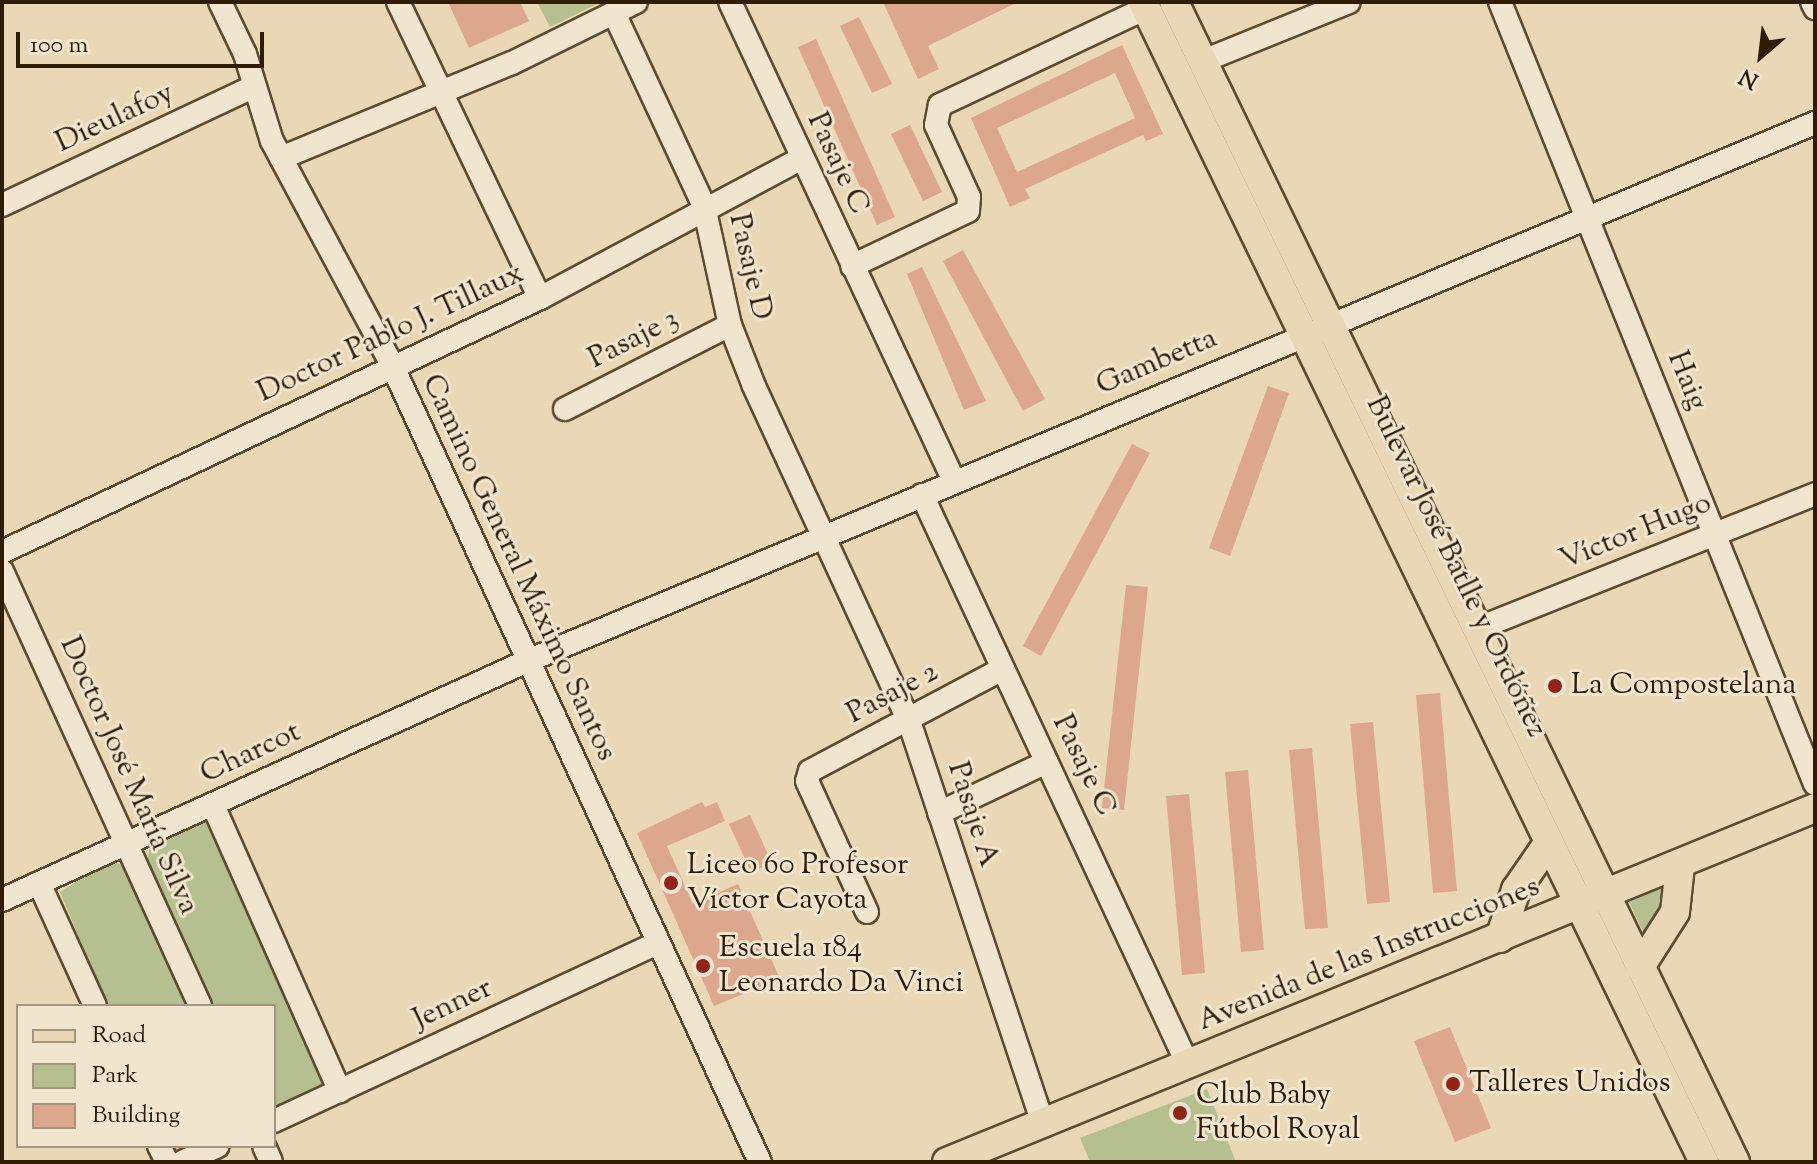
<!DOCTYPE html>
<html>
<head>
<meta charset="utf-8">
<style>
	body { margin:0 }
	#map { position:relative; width:1817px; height:1164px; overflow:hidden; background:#ead7b5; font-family:"Sorts Mill Goudy",serif }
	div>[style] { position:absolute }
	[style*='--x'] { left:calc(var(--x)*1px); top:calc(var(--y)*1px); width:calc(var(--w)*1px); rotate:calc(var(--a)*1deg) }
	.green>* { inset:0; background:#b5bf8f }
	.building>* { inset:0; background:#dda78e }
	.roads { filter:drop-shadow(2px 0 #5d4b31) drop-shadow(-2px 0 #5d4b31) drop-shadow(0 2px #5d4b31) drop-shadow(0 -2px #5d4b31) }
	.minor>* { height:22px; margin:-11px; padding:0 11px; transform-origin:11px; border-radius:11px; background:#f1e5cf }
	.major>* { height:28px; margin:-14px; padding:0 14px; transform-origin:14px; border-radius:14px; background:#ead7b5 }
	.dots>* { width:22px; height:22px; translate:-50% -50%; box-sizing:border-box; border:4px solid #f1e5cf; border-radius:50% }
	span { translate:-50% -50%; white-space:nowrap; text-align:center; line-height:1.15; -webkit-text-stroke:6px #f1e5cf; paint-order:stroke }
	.street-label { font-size:30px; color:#2e1c05 }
	.poi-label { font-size:30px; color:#2e1c05 }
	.left { translate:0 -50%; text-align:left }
	.frame { position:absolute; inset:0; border:4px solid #2e1c05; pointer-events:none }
	.legend { position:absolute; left:16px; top:1004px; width:260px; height:144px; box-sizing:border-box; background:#f1e5cf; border:2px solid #a3957e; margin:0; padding:10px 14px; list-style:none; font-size:24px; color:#2e1c05 }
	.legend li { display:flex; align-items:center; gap:16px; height:40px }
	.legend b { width:40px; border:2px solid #a3957e }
	.north { position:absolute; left:1721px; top:16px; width:80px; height:80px; -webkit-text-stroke:6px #f1e5cf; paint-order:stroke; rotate:208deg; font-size:22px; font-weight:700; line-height:32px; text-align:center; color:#2e1c05 }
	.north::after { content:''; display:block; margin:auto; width:28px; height:36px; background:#2e1c05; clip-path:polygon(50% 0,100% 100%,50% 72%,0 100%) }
	.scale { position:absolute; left:16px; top:32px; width:248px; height:36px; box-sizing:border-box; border:4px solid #2e1c05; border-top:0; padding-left:10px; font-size:24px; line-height:28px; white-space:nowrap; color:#2e1c05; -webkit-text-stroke:6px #f1e5cf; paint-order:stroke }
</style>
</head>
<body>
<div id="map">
	<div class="green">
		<div style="clip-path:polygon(537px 2px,601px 2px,550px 27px)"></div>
		<div style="clip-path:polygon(203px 820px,210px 823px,325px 1083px,274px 1111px,274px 1006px,211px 1006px,147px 861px,151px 842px)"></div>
		<div style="clip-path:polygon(109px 861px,125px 866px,191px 1006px,108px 1006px,60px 892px)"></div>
		<div style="clip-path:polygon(1668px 884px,1675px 889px,1645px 936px,1629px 902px)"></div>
		<div style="clip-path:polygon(1207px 1089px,1236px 1162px,1090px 1162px,1080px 1138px)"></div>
	</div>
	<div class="building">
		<div style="clip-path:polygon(448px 2px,520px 2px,529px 21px,469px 48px)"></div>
		<div style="clip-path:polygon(883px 2px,1018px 2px,928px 46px,939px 69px,918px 79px)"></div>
		<div style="clip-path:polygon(859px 17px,892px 84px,872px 93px,840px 26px)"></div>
		<div style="clip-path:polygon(816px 39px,895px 217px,877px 225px,798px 47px)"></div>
		<div style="clip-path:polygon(evenodd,1122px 45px,1163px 134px,1146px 141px,1143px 135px,1025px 189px,1030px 198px,1010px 207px,971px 118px,1122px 45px,1115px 73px,1135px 118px,1017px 172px,997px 128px,1115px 73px)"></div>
		<div style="clip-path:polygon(910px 125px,942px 192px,923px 201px,891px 134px)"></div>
		<div style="clip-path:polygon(963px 250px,1045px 399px,1023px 411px,943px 261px)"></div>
		<div style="clip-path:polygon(922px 267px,986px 401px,964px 410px,907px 274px)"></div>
		<div style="clip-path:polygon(1268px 386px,1289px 393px,1230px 556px,1209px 548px)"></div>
		<div style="clip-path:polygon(1132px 444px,1150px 453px,1041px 656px,1023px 646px)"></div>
		<div style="clip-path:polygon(1126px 585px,1148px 587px,1124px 810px,1102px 808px)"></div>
		<div style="clip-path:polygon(1440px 693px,1457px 891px,1433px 893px,1416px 695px)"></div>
		<div style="clip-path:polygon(1373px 722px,1390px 902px,1367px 904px,1350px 724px)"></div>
		<div style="clip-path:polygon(1312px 748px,1328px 928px,1305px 929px,1289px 750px)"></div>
		<div style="clip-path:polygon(1248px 770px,1264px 950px,1241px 952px,1225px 772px)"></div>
		<div style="clip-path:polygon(1189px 794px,1205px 973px,1182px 975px,1166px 796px)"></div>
		<div style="clip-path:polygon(702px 802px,705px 807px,717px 802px,725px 821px,667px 846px,693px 904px,738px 884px,780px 979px,714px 1006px,637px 833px)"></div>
		<div style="clip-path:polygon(750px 815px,772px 863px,751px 872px,729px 824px)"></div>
		<div style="clip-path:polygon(1450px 1027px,1491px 1128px,1455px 1142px,1414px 1041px)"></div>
	</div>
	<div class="roads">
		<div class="minor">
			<div style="--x:220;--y:2;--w:58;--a:64.3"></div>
			<div style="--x:245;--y:54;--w:91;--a:72.8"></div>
			<div style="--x:272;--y:141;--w:254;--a:61.8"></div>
			<div style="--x:392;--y:365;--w:878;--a:65.22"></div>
			<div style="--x:398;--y:2;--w:328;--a:64.4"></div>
			<div style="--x:730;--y:2;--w:529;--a:64.94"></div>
			<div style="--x:1500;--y:2;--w:843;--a:68.06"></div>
			<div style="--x:1812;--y:2;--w:7;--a:63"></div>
			<div style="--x:614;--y:13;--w:213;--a:65"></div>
			<div style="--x:704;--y:206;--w:122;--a:77.7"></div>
			<div style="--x:730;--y:325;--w:66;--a:68.5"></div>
			<div style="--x:754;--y:386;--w:369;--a:65.2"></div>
			<div style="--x:909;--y:721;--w:424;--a:71.6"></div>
			<div style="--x:1203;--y:61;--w:157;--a:-22"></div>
			<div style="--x:281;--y:158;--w:250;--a:-22.4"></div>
			<div style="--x:512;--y:63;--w:138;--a:-26.2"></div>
			<div style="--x:2;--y:205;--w:277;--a:-25.2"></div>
			<div style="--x:852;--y:266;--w:128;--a:-25.4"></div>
			<div style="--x:968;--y:211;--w:14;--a:-86"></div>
			<div style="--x:969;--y:197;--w:79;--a:-114.6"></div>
			<div style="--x:936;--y:125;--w:20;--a:-79"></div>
			<div style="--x:940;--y:105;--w:228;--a:-25.2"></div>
			<div style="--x:565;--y:409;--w:185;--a:-27"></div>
			<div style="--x:922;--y:495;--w:629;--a:64.98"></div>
			<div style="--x:2;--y:552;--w:595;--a:-25.27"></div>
			<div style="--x:540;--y:298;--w:295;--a:-28.1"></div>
			<div style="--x:2;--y:571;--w:478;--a:65.5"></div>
			<div style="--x:1479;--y:628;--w:362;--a:-21.7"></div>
			<div style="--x:213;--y:805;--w:313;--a:66.1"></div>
			<div style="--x:939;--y:813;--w:119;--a:-25.3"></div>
			<div style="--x:39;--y:883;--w:135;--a:65.5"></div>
			<div style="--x:2;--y:900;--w:575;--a:-24.47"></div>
			<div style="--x:525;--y:662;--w:1398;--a:-22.68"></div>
			<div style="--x:867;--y:912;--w:144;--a:-114.6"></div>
			<div style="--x:807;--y:781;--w:10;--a:-73"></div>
			<div style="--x:810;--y:771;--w:218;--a:-27.9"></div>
			<div style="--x:274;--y:1121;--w:422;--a:-24.9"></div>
			<div style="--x:159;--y:1146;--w:18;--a:63"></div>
			<div style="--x:264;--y:1146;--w:17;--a:66"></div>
			<div style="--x:182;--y:1162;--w:39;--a:-24"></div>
		</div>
		<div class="major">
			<div style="--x:1143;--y:2;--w:1289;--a:64.19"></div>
			<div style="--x:1174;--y:2;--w:1289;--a:64.19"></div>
			<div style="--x:1500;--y:938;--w:51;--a:-71.6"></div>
			<div style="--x:1516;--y:890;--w:58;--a:-55.5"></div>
			<div style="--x:1640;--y:967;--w:65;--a:-57.5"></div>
			<div style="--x:1675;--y:912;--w:46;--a:-83.8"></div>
			<div style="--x:947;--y:1162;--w:937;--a:-22.19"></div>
		</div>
	</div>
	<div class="dots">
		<div style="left:1555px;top:686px;background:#8f2418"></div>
		<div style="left:671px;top:883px;background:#8f2418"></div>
		<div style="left:703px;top:966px;background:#8f2418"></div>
		<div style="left:1453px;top:1084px;background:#8f2418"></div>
		<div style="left:1180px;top:1113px;background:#8f2418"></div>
	</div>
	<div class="street-label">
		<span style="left:115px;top:119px;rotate:-25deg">Dieulafoy</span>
		<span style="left:837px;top:164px;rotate:65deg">Pasaje C</span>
		<span style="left:749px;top:267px;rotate:77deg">Pasaje D</span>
		<span style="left:391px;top:334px;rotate:-25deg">Doctor Pablo J. Tillaux</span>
		<span style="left:634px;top:340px;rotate:-27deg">Pasaje 3</span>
		<span style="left:1157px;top:363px;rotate:-23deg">Gambetta</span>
		<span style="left:1686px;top:381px;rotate:68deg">Haig</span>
		<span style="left:1636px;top:533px;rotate:-22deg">Víctor Hugo</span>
		<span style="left:1455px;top:567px;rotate:64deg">Bulevar José Batlle y Ordóñez</span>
		<span style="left:518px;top:568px;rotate:65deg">Camino General Máximo Santos</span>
		<span style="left:893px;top:694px;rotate:-28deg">Pasaje 2</span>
		<span style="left:251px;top:754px;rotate:-25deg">Charcot</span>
		<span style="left:1083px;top:766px;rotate:64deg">Pasaje C</span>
		<span style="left:128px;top:776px;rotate:66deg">Doctor José María Silva</span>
		<span style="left:972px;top:815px;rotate:72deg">Pasaje A</span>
		<span style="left:1369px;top:955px;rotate:-22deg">Avenida de las Instrucciones</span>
		<span style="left:453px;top:1005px;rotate:-25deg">Jenner</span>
	</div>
	<div class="poi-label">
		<span class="left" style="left:1571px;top:686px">La Compostelana</span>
		<span class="left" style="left:687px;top:883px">Liceo 60 Profesor<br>Víctor Cayota</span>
		<span class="left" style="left:719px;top:966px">Escuela 184<br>Leonardo Da Vinci</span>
		<span class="left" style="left:1469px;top:1084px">Talleres Unidos</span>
		<span class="left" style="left:1196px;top:1113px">Club Baby<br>Fútbol Royal</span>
	</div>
	<div class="frame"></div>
	<ul class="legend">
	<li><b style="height:10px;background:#ead7b5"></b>Road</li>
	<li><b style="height:22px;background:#b5bf8f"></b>Park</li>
	<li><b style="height:22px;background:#dda78e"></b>Building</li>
	</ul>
	<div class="north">N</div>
	<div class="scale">100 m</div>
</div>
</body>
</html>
